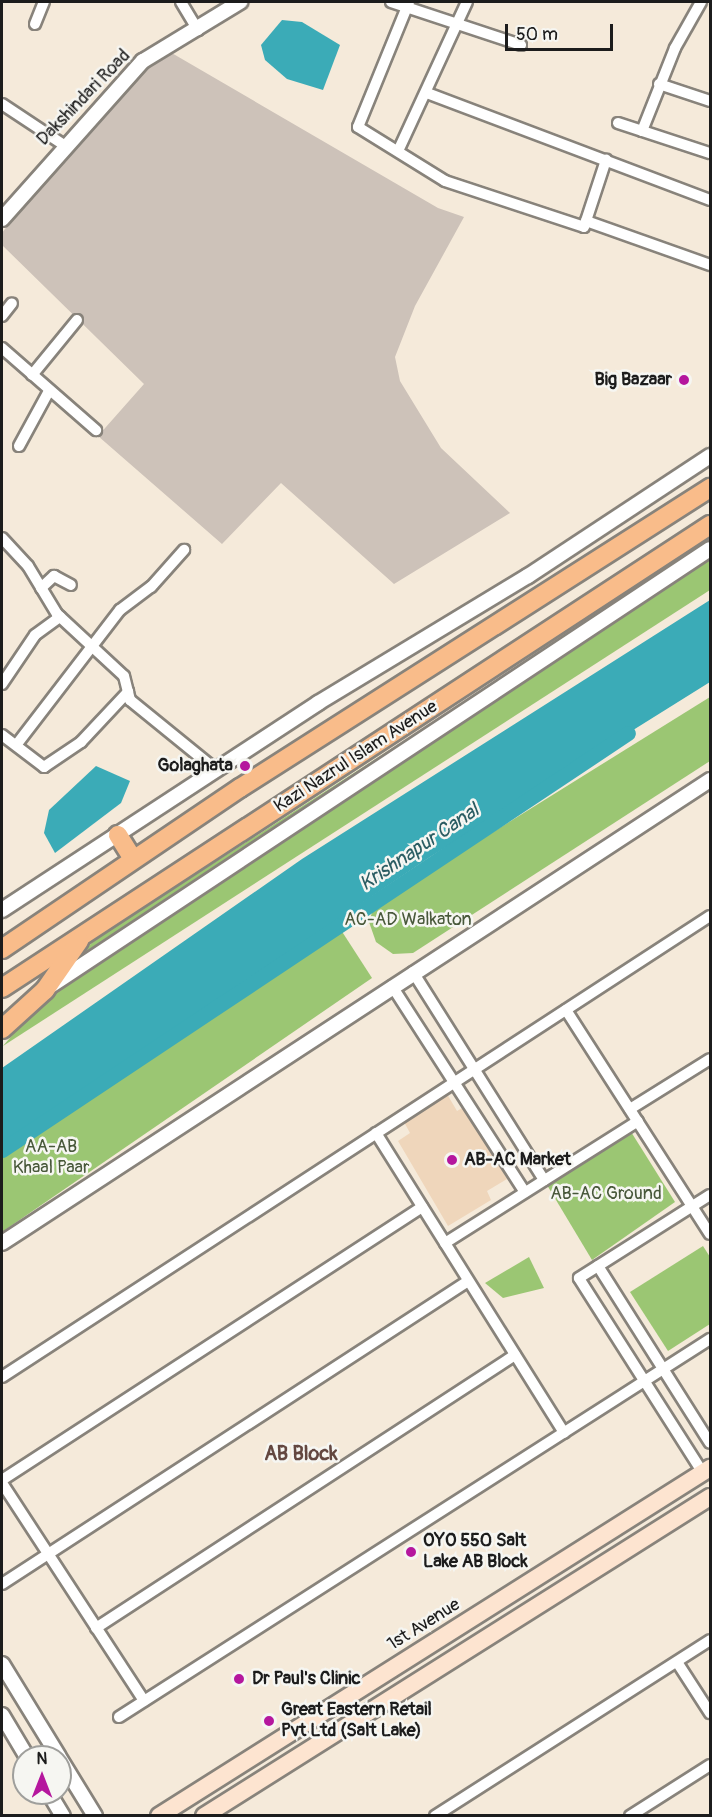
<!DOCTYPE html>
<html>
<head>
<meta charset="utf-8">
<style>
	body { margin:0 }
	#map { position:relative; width:712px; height:1817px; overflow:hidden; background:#f5eada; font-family:Pangolin,sans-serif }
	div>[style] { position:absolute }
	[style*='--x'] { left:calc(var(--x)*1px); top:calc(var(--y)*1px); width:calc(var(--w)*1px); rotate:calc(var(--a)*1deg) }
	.built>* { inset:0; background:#efd6bb }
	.industrial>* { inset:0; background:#cdc2b9 }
	.green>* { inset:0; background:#9bc673 }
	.water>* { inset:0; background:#3babb7 }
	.canal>* { height:15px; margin:-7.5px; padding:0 7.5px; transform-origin:7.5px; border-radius:7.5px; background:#3babb7 }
	.roads { filter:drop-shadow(2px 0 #88837b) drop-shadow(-2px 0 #88837b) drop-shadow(0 2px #88837b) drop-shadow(0 -2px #88837b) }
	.minor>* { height:10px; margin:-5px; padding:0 5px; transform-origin:5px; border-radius:5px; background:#fff }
	.tertiary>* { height:14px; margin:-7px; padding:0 7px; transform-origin:7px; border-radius:7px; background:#fff }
	.secondary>* { height:16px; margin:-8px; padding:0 8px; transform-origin:8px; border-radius:8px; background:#fde4d0 }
	.primary>* { height:18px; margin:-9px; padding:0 9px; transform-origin:9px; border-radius:9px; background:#f9bc8a }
	.dots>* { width:16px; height:16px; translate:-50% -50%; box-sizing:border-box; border:3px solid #f6f6f2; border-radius:50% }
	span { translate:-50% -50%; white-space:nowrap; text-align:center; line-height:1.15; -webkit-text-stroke:5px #f6f6f2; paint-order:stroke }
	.street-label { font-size:18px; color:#1c1c1c }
	.poi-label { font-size:18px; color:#1c1c1c; font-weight:700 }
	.right { translate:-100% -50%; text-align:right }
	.left { translate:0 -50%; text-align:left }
	.park-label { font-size:18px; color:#48583a }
	.water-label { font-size:20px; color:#2a5c62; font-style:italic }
	.neighbourhood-label { font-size:20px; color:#634740; font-weight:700 }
	.frame { position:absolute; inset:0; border:3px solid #1c1c1c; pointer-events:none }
	.north { position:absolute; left:12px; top:1745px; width:60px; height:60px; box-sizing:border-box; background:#f6f6f2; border:2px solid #9f9f9c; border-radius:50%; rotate:0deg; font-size:16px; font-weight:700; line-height:24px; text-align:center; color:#1c1c1c }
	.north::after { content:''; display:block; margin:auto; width:21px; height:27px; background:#b5179e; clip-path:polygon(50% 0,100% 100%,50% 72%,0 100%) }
	.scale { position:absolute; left:505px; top:24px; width:108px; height:27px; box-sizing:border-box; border:3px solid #1c1c1c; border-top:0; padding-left:8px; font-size:18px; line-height:21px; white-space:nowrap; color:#1c1c1c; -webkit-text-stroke:4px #f6f6f2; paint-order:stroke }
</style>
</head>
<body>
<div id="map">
	<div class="built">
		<div style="clip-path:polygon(447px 1094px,457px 1111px,464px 1107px,507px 1179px,487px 1191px,491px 1200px,448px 1226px,398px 1141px,410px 1133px,403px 1120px)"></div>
	</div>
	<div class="industrial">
		<div style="clip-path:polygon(170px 52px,438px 208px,464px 217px,415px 306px,395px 357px,400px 381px,441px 448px,510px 513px,394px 584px,281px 483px,222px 544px,98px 436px,144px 384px,2px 245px,2px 233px,40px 182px,147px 67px)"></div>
	</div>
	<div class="green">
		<div style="clip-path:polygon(710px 544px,710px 590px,3px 1046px,94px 940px)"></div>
		<div style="clip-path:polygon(710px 697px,710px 761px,413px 953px,393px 954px,376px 942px,369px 922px,374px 906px)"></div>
		<div style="clip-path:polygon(331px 930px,341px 930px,372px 978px,2px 1232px,2px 1153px)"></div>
		<div style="clip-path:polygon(628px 1127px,675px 1202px,592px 1260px,544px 1180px)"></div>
		<div style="clip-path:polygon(703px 1246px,710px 1257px,710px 1324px,668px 1351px,630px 1292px)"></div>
		<div style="clip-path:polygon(529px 1257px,544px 1288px,503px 1298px,485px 1283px)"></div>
	</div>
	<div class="water">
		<div style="clip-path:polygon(282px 20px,302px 22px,340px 45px,323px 90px,287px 79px,265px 60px,261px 45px)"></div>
		<div style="clip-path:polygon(710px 600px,710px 682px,430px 857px,2px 1146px,2px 1068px,302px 859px)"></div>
		<div style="clip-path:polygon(96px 766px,130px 781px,121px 803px,55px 853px,44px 833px,49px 810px)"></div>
	</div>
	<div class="canal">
		<div style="--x:2;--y:1150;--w:752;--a:-33.67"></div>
	</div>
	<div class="roads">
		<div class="minor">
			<div style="--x:181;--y:2;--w:33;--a:59"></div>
			<div style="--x:391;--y:2;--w:137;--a:18.3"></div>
			<div style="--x:409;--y:2;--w:135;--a:112.2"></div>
			<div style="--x:358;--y:127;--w:102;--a:31.8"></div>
			<div style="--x:445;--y:181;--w:146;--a:18.3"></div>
			<div style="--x:584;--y:227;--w:71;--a:-71.8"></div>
			<div style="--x:35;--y:24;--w:24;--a:-68"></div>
			<div style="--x:659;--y:84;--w:54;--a:18.4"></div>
			<div style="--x:427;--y:93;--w:303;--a:20.7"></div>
			<div style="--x:2;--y:104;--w:74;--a:33.5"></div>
			<div style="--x:618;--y:123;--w:97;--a:18.1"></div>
			<div style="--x:642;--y:131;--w:89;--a:-68.3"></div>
			<div style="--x:675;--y:48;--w:53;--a:-60.5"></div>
			<div style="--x:399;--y:149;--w:162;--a:-65.2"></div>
			<div style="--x:586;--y:221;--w:132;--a:19.5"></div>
			<div style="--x:2;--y:316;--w:16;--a:-52"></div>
			<div style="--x:2;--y:348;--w:125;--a:41.1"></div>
			<div style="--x:32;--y:375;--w:71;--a:-50.7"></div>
			<div style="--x:19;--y:446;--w:63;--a:-61.4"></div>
			<div style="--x:2;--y:538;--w:38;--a:47"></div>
			<div style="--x:28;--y:566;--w:56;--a:58.9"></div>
			<div style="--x:57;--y:614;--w:91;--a:42.8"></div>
			<div style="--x:124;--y:676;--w:25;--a:76"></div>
			<div style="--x:130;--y:700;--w:111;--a:39.1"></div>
			<div style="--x:41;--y:588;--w:18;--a:-43"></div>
			<div style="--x:54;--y:576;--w:19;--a:28"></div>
			<div style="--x:2;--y:684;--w:59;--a:-56"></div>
			<div style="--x:35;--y:635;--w:31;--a:-36"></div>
			<div style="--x:2;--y:735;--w:53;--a:37.3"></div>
			<div style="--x:44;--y:767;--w:45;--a:-34"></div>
			<div style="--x:81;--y:742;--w:69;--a:-46.8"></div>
			<div style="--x:17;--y:744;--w:169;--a:-52.5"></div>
			<div style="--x:120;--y:610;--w:39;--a:-37"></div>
			<div style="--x:151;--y:587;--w:50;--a:-48.3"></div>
			<div style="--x:413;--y:972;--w:246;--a:57.8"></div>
			<div style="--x:392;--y:986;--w:245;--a:57.2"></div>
			<div style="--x:566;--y:1010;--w:266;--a:57.3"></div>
			<div style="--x:630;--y:1109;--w:94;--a:-32"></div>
			<div style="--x:376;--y:1133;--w:354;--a:57.9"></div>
			<div style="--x:445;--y:1243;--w:228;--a:-32.3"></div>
			<div style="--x:598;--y:1266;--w:209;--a:57.7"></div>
			<div style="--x:2;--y:1377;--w:845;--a:-33.07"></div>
			<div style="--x:703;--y:1473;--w:231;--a:-122.5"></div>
			<div style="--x:579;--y:1278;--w:155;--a:-32.4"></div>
			<div style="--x:2;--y:1480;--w:501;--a:-33.02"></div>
			<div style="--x:2;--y:1483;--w:260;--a:56.9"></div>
			<div style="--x:2;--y:1584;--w:556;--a:-33.03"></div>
			<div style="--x:96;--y:1628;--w:500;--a:-33.09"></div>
			<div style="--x:677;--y:1662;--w:61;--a:57.1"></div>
			<div style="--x:119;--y:1717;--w:702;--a:-32.6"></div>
			<div style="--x:435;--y:1816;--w:326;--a:-32.6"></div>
			<div style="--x:630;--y:1816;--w:95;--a:-32.5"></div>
		</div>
		<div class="tertiary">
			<div style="--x:2;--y:219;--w:212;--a:-48.3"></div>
			<div style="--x:143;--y:61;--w:114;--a:-31.3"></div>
			<div style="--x:2;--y:910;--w:378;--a:-33.2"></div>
			<div style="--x:318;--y:703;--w:245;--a:-31.2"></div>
			<div style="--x:528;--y:576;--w:218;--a:-33.4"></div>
			<div style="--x:52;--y:985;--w:789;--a:-33.53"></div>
			<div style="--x:2;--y:1243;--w:846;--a:-33.18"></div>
			<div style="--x:2;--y:1664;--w:109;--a:58.5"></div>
			<div style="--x:2;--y:1715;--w:49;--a:59.2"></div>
			<div style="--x:60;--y:1759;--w:67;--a:58.4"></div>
			<div style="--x:49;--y:1793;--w:27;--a:59"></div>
		</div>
		<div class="secondary">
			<div style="--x:159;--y:1816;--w:652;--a:-32.28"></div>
			<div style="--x:204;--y:1816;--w:598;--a:-32.23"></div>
		</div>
		<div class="primary">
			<div style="--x:118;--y:835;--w:28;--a:58"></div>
			<div style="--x:2;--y:949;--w:287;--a:-34.1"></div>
			<div style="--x:240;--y:788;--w:558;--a:-32.55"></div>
			<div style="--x:2;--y:988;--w:846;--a:-33.18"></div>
			<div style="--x:2;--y:1029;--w:58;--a:-42.2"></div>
			<div style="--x:45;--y:990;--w:60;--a:-55.2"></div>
		</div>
	</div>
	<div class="dots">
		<div style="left:684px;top:380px;background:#b5179e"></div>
		<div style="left:245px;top:766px;background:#b5179e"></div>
		<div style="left:452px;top:1160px;background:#b5179e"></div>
		<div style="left:411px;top:1552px;background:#b5179e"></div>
		<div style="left:239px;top:1679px;background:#b5179e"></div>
		<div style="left:269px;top:1721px;background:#b5179e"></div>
	</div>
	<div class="street-label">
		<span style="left:84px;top:98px;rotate:-46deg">Dakshindari Road</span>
		<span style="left:356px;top:757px;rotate:-33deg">Kazi Nazrul Islam Avenue</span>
		<span style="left:424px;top:1625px;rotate:-32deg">1st Avenue</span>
	</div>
	<div class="poi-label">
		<span class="right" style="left:672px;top:380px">Big Bazaar</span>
		<span class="right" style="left:233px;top:766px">Golaghata</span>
		<span class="left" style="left:464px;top:1160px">AB-AC Market</span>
		<span class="left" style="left:423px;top:1552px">OYO 550 Salt<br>Lake AB Block</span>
		<span class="left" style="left:252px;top:1679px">Dr Paul's Clinic</span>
		<span class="left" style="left:281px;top:1721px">Great Eastern Retail<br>Pvt Ltd (Salt Lake)</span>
	</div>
	<div class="park-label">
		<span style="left:408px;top:920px">AC-AD Walkaton</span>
		<span style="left:51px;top:1158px">AA-AB<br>Khaal Paar</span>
		<span style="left:606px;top:1194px">AB-AC Ground</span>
	</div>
	<div class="water-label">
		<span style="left:419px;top:847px;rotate:-34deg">Krishnapur Canal</span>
	</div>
	<div class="neighbourhood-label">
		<span style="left:301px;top:1453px">AB Block</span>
	</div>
	<div class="frame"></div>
	<div class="north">N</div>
	<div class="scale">50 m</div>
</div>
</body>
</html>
